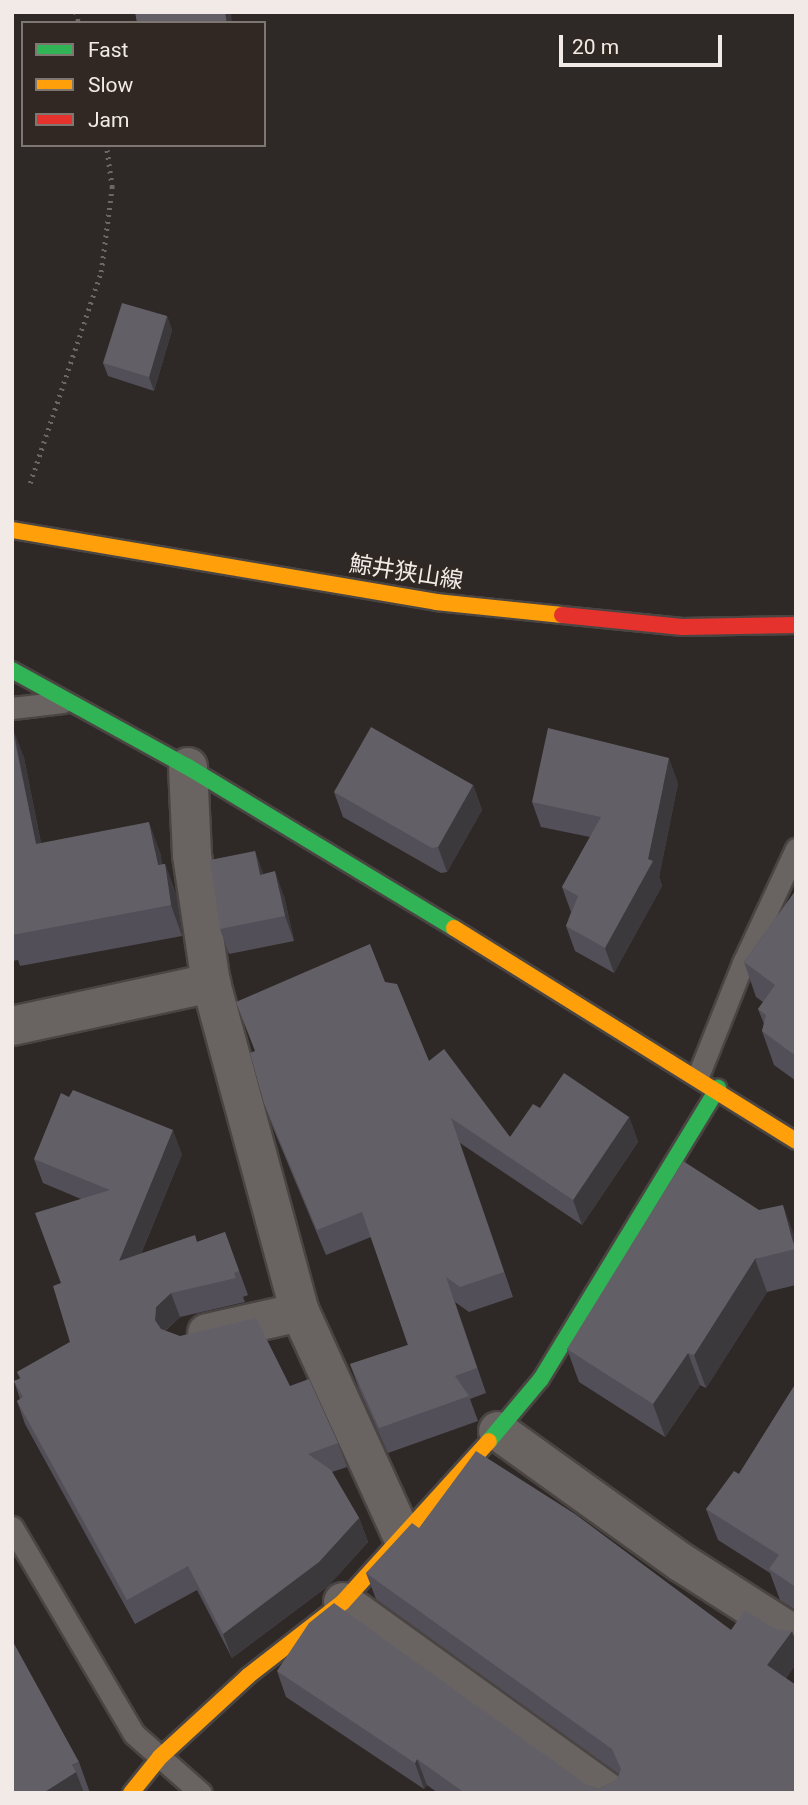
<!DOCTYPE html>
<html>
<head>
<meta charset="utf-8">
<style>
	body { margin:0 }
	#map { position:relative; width:808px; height:1805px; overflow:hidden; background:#2e2926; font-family:Roboto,"Noto Sans JP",sans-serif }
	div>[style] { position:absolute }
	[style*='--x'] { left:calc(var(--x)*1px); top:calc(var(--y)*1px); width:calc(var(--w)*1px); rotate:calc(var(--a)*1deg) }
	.path>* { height:4.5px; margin-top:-2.25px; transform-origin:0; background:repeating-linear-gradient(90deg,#6a6766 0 2px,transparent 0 7px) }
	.roads { filter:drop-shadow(2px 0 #4a4543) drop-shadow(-2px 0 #4a4543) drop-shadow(0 2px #4a4543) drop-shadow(0 -2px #4a4543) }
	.lane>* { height:21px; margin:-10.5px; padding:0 10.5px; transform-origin:10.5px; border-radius:10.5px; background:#696462 }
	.street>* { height:38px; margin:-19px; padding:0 19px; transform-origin:19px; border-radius:19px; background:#696462 }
	.fast>* { height:16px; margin:-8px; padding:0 8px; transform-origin:8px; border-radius:8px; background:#30b455 }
	.slow>* { height:16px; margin:-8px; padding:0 8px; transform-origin:8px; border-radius:8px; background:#ff9f0a }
	.jam>* { height:16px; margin:-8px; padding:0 8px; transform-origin:8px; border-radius:8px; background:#e5322d }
	.wall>* { inset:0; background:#524f58 }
	.shaded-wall>* { inset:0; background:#3c393d }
	.building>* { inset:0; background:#635f67 }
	span { translate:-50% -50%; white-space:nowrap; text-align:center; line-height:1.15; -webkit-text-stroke:5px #312823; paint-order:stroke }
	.street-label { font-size:23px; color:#f1eae7 }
	.frame { position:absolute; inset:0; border:14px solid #f1eae7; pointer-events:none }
	.legend { position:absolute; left:21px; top:21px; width:245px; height:126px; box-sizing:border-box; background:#312823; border:2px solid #7e7671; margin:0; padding:9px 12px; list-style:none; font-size:21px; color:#f1eae7 }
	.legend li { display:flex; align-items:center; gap:14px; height:35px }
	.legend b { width:35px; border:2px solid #7e7671 }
	.scale { position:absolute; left:559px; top:35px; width:163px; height:32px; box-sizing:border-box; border:4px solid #f1eae7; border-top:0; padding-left:9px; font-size:21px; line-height:24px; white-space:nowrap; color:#f1eae7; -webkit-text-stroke:5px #312823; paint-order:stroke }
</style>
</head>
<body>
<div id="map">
	<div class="path">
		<div style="--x:76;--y:12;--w:11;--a:75"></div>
		<div style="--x:30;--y:483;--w:223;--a:-71.4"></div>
		<div style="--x:101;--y:272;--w:86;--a:-82.6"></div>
		<div style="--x:112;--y:187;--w:42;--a:-98.1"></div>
	</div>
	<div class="roads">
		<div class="lane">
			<div style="--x:12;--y:708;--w:51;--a:-6.7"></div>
			<div style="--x:698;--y:1076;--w:122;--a:-68.3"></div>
			<div style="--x:743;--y:963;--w:126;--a:-65.1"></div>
			<div style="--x:12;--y:1527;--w:240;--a:59.5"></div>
			<div style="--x:134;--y:1734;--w:89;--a:41.4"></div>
		</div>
		<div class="street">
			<div style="--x:188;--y:767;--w:88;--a:87.4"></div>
			<div style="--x:192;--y:855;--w:129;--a:81.6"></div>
			<div style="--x:211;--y:983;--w:341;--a:74.9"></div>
			<div style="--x:300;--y:1312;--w:248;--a:65.5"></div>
			<div style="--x:12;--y:1026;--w:204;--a:-12.2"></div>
			<div style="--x:207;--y:1333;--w:95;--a:-12.7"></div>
			<div style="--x:498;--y:1431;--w:226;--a:35.7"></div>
			<div style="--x:682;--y:1563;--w:135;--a:32.6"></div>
			<div style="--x:343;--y:1602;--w:327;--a:35.7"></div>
		</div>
		<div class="fast">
			<div style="--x:12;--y:670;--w:201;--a:28.9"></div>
			<div style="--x:188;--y:767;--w:311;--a:31.2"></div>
			<div style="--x:489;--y:1441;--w:81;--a:-50"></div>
			<div style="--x:541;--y:1379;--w:341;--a:-58.7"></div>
		</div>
		<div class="slow">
			<div style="--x:12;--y:530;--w:430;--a:9.6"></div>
			<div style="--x:436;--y:602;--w:127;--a:5.9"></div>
			<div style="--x:454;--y:928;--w:403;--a:31.9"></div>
			<div style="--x:131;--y:1793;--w:46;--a:-51.1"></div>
			<div style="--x:160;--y:1757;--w:120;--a:-42.6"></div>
			<div style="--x:248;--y:1676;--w:120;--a:-37.9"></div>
			<div style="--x:343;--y:1602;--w:217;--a:-47.8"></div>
		</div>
		<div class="jam">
			<div style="--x:562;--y:615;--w:121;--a:5.7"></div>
			<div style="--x:682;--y:627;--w:114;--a:-1"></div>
		</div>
	</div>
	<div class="wall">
		<div style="clip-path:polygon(167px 316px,172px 330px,154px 391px,108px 376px,103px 363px)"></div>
		<div style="clip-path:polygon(12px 728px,24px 758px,41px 843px,160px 852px,162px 864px,165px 864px,176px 894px,182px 936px,20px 966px,18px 960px,12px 961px)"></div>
		<div style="clip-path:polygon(678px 783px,659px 877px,662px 886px,614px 973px,575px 951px,566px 926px,571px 912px,562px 887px,590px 837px,541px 827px,532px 802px)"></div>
		<div style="clip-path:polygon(473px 785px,482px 810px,447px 872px,441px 873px,343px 817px,334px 792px)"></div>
		<div style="clip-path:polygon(255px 851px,263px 874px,284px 896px,294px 941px,229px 954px,220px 929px)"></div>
		<div style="clip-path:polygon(796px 890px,796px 1081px,774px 1065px,762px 1031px,764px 1024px,758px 1009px,763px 1002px,756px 997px,744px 962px)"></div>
		<div style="clip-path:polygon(385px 982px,429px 1061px,510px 1137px,540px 1108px,629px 1117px,638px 1142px,582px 1225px,460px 1143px,513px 1297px,469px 1312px,455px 1302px,486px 1393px,470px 1399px,478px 1421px,388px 1453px,359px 1389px,350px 1364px,408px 1345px,371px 1237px,326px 1255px,273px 1128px,264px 1103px)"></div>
		<div style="clip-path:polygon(182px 1154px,141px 1254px,197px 1242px,225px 1232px,248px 1295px,243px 1297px,245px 1302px,180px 1317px,165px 1331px,290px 1386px,338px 1443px,347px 1467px,332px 1472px,359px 1518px,368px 1542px,328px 1586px,232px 1658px,197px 1590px,135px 1624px,25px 1424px,17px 1401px,20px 1399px,14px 1381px,20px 1379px,17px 1372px,70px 1342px,61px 1283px,81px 1199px,43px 1183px,34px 1159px)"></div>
		<div style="clip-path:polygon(796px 1240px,796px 1285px,767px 1292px,706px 1388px,700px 1385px,665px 1437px,579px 1382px,567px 1349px)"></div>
		<div style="clip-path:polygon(796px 1383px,796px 1610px,780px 1600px,770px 1573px,718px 1540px,706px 1509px,739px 1474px)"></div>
		<div style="clip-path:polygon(419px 1528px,731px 1630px,796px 1664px,786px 1678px,796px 1793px,438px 1793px,427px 1785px,424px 1789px,286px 1697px,277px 1671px,598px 1789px,617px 1780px,619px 1774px,376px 1599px,366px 1573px)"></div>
		<div style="clip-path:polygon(79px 1762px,90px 1793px,12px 1793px)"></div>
	</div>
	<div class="shaded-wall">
		<div style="clip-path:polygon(225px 12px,231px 12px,232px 23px,227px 23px)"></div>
		<div style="clip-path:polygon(167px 316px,172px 330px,154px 391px,149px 377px)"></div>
		<div style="clip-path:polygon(13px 728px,24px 758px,47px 874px,36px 844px)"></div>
		<div style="clip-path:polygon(669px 758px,678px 783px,659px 877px,662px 886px,614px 973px,605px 948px,648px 859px)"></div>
		<div style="clip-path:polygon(473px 785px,482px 810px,447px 872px,438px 847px)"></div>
		<div style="clip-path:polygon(149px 822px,160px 852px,169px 896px,158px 865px)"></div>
		<div style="clip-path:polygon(255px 851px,264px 876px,260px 875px)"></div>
		<div style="clip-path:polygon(165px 864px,176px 894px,182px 936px,171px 905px)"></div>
		<div style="clip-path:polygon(275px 871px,284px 896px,294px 941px,285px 916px)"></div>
		<div style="clip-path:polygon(629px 1117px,638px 1142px,582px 1225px,573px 1200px)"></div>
		<div style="clip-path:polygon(173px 1130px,182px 1154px,128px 1285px,119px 1261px)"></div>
		<div style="clip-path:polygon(783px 1205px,796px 1240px,796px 1252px)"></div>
		<div style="clip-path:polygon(755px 1259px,767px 1292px,706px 1388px,694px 1355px)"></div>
		<div style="clip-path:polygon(171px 1293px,180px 1317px,164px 1331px,164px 1343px,155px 1320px,156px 1307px)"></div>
		<div style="clip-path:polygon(688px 1353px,700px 1385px,665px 1437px,653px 1404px)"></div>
		<div style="clip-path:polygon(359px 1518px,368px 1542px,328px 1586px,232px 1658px,223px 1634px)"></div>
		<div style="clip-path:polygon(792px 1631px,796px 1642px,796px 1664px,777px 1691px,767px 1665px)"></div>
		<div style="clip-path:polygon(417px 1759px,427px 1785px,424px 1789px,415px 1763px)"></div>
		<div style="clip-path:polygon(76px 1772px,84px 1793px,43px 1793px)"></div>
	</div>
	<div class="building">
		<div style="clip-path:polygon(135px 12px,225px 12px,227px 23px,137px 23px)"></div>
		<div style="clip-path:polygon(122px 303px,167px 316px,149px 377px,103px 363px)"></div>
		<div style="clip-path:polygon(371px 727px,473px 785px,438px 847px,432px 848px,334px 792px)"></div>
		<div style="clip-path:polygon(12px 728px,36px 844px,149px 822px,158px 865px,165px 864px,171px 905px,12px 935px)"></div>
		<div style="clip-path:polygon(548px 728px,669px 758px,648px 859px,653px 861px,605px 948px,566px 926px,578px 896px,562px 887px,601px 817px,532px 802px)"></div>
		<div style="clip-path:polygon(255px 851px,260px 875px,275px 871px,285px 916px,220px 929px,210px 860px)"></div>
		<div style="clip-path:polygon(796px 890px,796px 1056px,762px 1031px,766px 1015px,758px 1009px,775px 985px,744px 962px)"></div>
		<div style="clip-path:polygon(370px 944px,385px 982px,397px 984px,429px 1061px,444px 1049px,510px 1137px,533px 1104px,540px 1108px,564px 1073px,629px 1117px,573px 1200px,451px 1118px,504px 1272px,460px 1287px,446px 1277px,477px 1368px,455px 1376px,469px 1396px,379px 1428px,350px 1364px,408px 1345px,362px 1212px,317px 1230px,264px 1103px,250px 1053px,255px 1051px,236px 1002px)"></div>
		<div style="clip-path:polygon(73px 1090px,173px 1130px,119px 1261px,195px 1235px,197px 1242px,225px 1232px,239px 1271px,234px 1273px,236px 1278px,171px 1293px,156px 1307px,155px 1320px,161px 1329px,180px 1336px,256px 1318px,290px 1386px,309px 1379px,338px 1443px,308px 1454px,331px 1470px,359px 1518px,319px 1562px,223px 1634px,188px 1566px,127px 1600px,17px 1401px,23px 1397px,14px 1381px,21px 1378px,17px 1372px,70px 1342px,53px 1286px,61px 1283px,35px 1213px,110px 1190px,34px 1159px,61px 1093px,69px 1097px)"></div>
		<div style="clip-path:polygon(683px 1161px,759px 1210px,783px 1205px,795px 1249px,755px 1259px,694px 1355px,688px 1353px,653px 1404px,567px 1349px)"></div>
		<div style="clip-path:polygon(796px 1383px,796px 1587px,769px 1569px,779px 1555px,706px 1509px,734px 1471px,739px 1474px)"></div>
		<div style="clip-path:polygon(476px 1451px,575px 1514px,731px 1630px,745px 1610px,775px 1629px,792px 1631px,767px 1665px,796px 1685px,796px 1793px,465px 1793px,417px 1759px,415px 1763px,277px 1671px,309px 1623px,334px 1603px,587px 1785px,598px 1789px,617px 1780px,621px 1769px,612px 1749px,366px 1573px,412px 1523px,419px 1528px)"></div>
		<div style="clip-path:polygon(12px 1640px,79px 1762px,72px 1765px,76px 1772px,43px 1793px,12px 1793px)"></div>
	</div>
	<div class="street-label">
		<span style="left:406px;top:573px;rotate:9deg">鯨井狭山線</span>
	</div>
	<div class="frame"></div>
	<ul class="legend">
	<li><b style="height:9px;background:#30b455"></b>Fast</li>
	<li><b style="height:9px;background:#ff9f0a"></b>Slow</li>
	<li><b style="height:9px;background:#e5322d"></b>Jam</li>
	</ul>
	<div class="scale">20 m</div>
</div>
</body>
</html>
